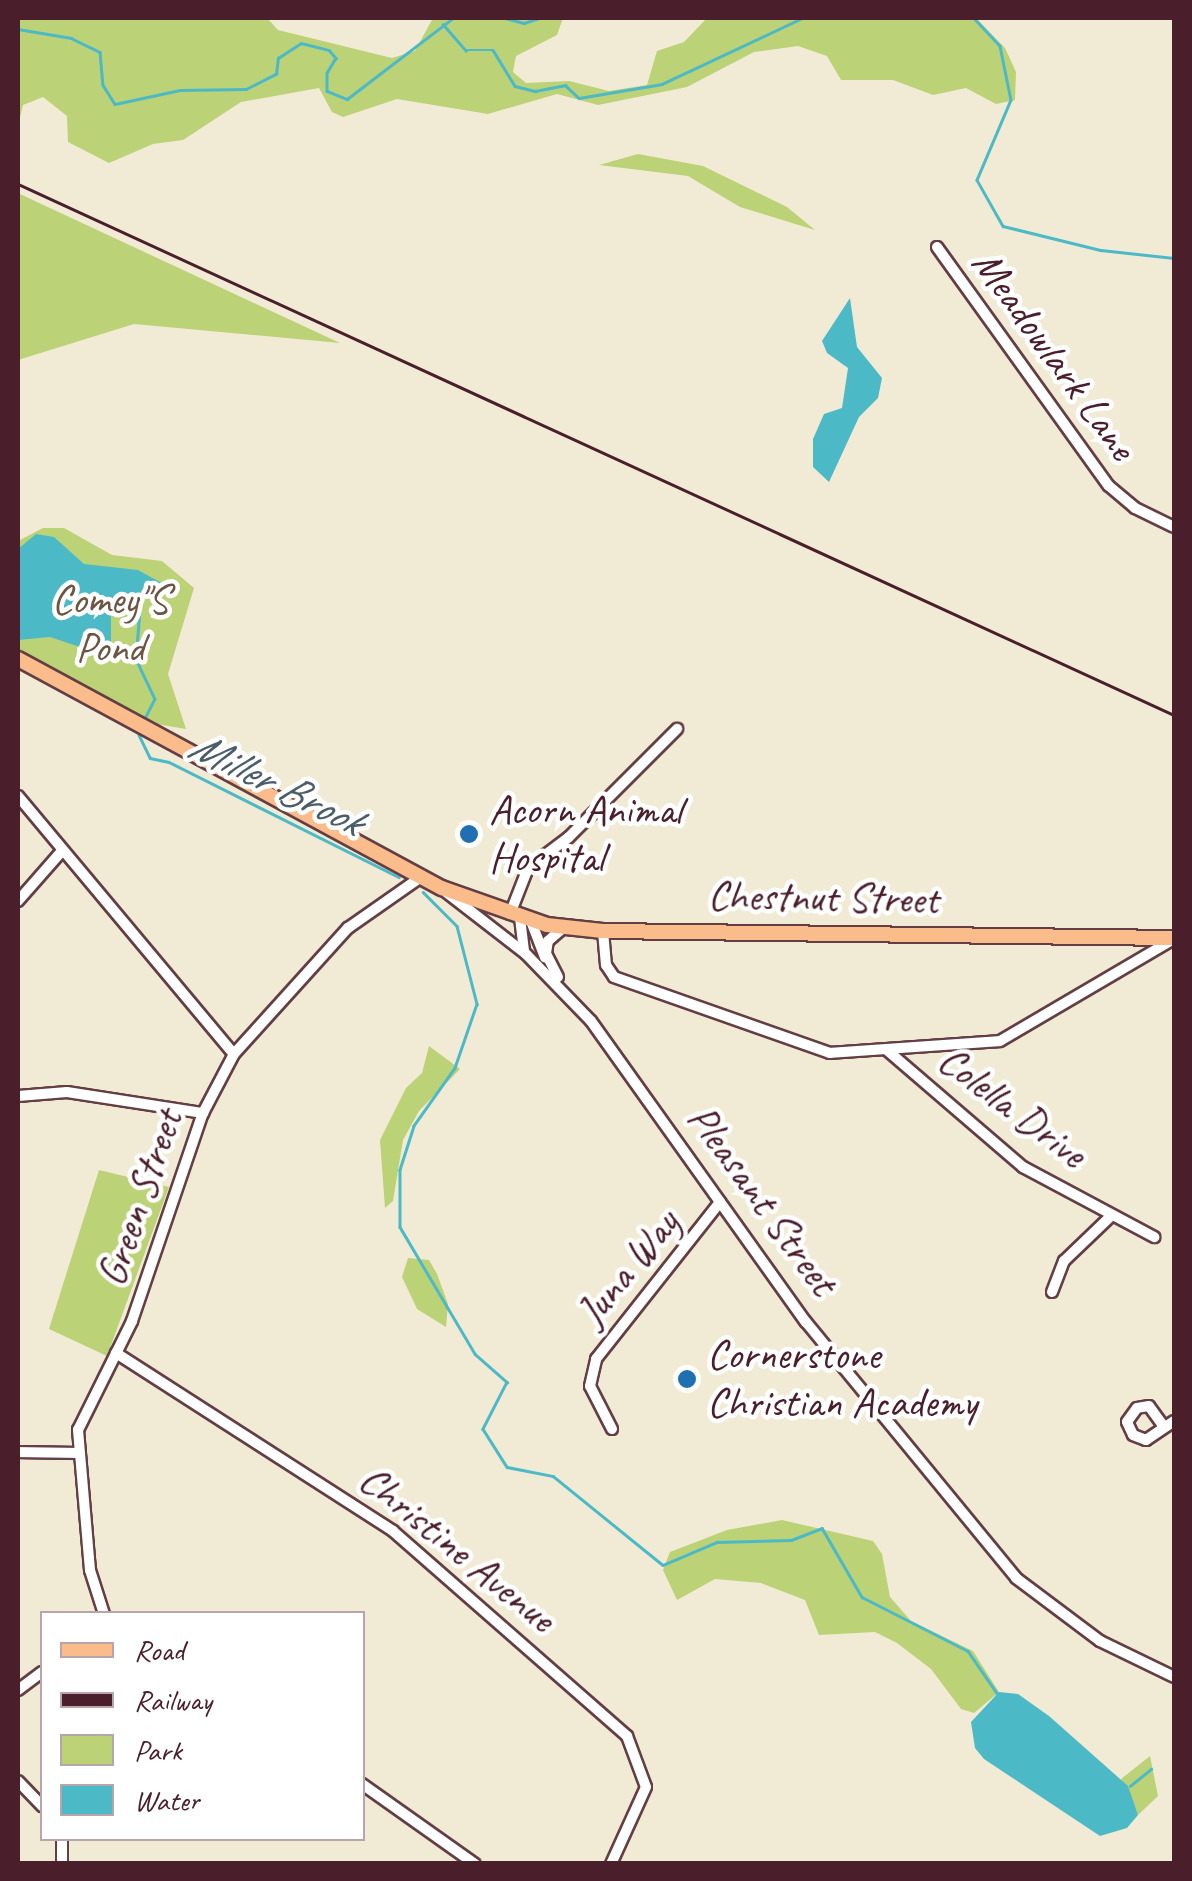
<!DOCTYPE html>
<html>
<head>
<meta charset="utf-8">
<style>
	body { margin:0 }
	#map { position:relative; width:1192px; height:1881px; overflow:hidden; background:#f1ebd5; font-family:Caveat,sans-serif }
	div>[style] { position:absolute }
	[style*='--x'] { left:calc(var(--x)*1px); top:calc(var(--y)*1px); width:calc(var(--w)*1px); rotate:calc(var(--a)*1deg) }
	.green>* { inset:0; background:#bcd276 }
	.water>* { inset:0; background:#4cb9c7 }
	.stream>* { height:2.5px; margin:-1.25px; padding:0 1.25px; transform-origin:1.25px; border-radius:1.25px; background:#4cb9c7 }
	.roads { filter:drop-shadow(2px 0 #633e44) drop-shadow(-2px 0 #633e44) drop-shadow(0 2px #633e44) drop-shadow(0 -2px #633e44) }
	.minor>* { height:10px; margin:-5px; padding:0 5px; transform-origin:5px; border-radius:5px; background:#fff }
	.major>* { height:14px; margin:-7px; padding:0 7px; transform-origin:7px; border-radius:7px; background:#f9bc8a }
	.rail>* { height:2.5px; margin:-1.25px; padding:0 1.25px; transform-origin:1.25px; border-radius:1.25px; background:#4a1f2b }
	.dots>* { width:28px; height:28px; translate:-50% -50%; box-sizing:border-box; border:5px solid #fff; border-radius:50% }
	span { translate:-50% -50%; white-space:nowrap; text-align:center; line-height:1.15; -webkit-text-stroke:9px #fff; paint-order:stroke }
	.street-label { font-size:42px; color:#4a1f2b }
	.park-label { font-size:42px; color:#6c5542 }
	.poi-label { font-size:42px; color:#4a1f2b }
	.left { translate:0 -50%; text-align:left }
	.water-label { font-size:45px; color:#4b5d69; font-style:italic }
	.frame { position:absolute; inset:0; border:20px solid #4a1f2b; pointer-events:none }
	.legend { position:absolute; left:40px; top:1611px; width:325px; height:230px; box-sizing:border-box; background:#fff; border:2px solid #b7a5aa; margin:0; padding:12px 18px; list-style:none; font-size:30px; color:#4a1f2b }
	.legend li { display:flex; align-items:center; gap:20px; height:50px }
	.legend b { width:50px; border:2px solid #b7a5aa }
</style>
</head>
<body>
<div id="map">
	<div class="green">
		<div style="clip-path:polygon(18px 18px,267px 18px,278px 30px,392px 58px,415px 51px,433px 18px,563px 18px,557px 35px,516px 56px,513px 72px,526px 83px,569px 81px,609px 91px,647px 85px,657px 51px,684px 42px,707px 18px,976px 18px,1005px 48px,1016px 72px,1015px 100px,996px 104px,966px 88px,933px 95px,893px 80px,841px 80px,827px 56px,798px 46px,754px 52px,687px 87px,598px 105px,557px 94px,488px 114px,397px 99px,343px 117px,332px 112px,319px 88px,241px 102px,183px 140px,153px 144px,109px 163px,68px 142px,67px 116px,43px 97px,23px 105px,18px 126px)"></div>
		<div style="clip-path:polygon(638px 154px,703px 166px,787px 207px,815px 230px,740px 207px,688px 176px,599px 165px)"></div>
		<div style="clip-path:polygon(18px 193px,37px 202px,340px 343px,134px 324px,18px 360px)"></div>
		<div style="clip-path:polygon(43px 528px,64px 528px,112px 555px,162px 561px,194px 588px,168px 674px,186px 729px,150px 723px,18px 651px,18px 541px)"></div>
		<div style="clip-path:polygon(429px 1046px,460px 1069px,419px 1111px,403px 1140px,393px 1201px,385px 1208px,380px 1140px,406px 1088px,422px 1073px)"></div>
		<div style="clip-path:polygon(99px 1170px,169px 1187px,107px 1356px,49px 1329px)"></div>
		<div style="clip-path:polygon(408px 1258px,429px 1260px,437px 1274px,448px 1304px,446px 1327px,417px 1309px,402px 1277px)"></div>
		<div style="clip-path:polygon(782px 1520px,873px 1541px,882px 1554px,890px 1597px,911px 1621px,973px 1651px,999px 1692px,974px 1713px,961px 1709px,931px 1669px,897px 1643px,875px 1632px,819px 1635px,805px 1600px,761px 1583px,715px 1579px,677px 1600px,663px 1570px,670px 1552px,727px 1530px)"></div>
		<div style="clip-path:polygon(1150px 1756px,1158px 1796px,1138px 1815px,1121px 1779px)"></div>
	</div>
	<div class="water">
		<div style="clip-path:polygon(850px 298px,857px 347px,882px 378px,878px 398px,859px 417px,829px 482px,813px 467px,813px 439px,824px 414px,842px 408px,848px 368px,827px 353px,822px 341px)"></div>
		<div style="clip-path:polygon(36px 534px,54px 537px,84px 564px,138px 570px,167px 586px,152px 598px,137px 593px,119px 603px,111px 615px,111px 649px,98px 653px,50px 637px,18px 640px,18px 549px)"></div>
		<div style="clip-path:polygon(999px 1692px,1018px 1694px,1049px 1716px,1128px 1786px,1138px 1815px,1127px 1828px,1100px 1836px,984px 1759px,975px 1748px,971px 1722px)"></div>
	</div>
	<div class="stream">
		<div style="--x:505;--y:18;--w:20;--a:15"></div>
		<div style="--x:524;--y:23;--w:16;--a:-18"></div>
		<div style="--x:974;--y:18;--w:38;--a:47"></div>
		<div style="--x:1000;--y:46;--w:55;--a:78.5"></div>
		<div style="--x:1011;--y:100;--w:87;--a:113"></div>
		<div style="--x:977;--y:180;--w:53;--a:60.5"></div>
		<div style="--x:1003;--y:226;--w:101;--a:13.8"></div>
		<div style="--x:1101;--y:250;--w:73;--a:6.3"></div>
		<div style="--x:443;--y:24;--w:35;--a:49"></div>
		<div style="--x:466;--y:50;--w:27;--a:0"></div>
		<div style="--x:493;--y:50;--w:42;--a:58.6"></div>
		<div style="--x:515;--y:86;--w:21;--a:14"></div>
		<div style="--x:535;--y:91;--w:31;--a:-11"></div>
		<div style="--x:565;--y:85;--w:19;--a:43"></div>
		<div style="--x:579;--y:98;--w:84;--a:-9.6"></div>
		<div style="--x:662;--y:84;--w:155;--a:-25.2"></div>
		<div style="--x:18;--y:29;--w:54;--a:9.6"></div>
		<div style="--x:71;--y:38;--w:32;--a:26"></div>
		<div style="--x:100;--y:52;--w:33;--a:85"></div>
		<div style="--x:103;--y:85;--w:22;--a:58"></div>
		<div style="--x:115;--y:104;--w:66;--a:-12.2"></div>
		<div style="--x:180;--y:90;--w:66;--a:-0.9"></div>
		<div style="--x:246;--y:89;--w:34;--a:-27"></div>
		<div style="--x:276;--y:74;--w:16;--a:-83"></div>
		<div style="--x:278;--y:58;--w:27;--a:-33"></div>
		<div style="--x:301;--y:43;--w:29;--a:14"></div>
		<div style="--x:329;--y:50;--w:11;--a:49"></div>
		<div style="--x:336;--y:58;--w:17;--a:121"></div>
		<div style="--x:327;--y:73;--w:18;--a:90"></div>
		<div style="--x:327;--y:91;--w:22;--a:22"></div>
		<div style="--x:347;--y:99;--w:133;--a:-37.4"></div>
		<div style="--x:130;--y:595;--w:19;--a:58"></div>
		<div style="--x:140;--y:611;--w:48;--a:94.8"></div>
		<div style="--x:136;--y:659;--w:44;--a:64.6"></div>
		<div style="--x:155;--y:699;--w:22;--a:117"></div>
		<div style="--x:139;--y:735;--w:25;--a:64"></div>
		<div style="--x:150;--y:758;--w:19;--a:12"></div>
		<div style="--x:169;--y:762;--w:257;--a:26.6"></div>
		<div style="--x:423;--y:892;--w:48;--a:45"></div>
		<div style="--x:457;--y:926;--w:81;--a:75.6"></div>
		<div style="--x:477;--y:1004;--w:68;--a:109"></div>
		<div style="--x:455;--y:1068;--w:71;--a:125.3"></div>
		<div style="--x:414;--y:1126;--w:46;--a:107.7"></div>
		<div style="--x:400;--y:1170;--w:57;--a:90"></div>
		<div style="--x:400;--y:1227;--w:147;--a:59.4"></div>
		<div style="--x:475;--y:1354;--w:43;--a:41.2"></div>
		<div style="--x:507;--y:1382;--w:53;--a:117.1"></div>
		<div style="--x:483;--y:1429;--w:45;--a:57.7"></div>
		<div style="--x:507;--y:1467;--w:47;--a:11.1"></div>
		<div style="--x:553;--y:1476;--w:141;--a:39"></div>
		<div style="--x:663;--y:1565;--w:59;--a:-23.1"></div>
		<div style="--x:717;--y:1542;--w:74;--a:-1.5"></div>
		<div style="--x:791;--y:1540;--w:33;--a:-21"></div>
		<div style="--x:822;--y:1528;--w:80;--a:59.9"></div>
		<div style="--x:862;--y:1597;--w:119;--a:27"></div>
		<div style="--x:968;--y:1651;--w:51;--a:55.4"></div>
		<div style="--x:1130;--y:1786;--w:27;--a:-39"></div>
	</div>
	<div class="roads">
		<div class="minor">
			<div style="--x:937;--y:247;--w:294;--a:54.3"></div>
			<div style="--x:1109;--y:486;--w:34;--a:40"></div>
			<div style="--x:1135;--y:508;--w:43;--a:26"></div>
			<div style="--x:18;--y:796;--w:336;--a:50.1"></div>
			<div style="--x:446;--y:892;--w:101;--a:37.8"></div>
			<div style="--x:526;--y:954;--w:93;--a:45.9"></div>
			<div style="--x:591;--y:1021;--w:370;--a:54.5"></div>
			<div style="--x:806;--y:1322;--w:331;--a:50.6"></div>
			<div style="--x:1016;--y:1578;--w:105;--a:36.9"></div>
			<div style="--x:1100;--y:1641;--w:82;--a:25.9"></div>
			<div style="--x:18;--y:901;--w:67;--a:-48.7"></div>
			<div style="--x:510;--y:914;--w:49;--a:-68.6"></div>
			<div style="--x:528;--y:868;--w:51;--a:-37.1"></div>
			<div style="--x:569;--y:837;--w:153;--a:-45"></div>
			<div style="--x:520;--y:918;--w:33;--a:83"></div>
			<div style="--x:531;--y:921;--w:39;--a:69"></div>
			<div style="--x:603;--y:931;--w:34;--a:85"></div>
			<div style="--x:606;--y:965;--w:14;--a:56"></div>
			<div style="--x:614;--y:977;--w:229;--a:19.4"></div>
			<div style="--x:830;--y:1053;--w:170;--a:-4"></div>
			<div style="--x:1000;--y:1041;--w:199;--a:-30.4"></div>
			<div style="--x:558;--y:977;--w:27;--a:-117"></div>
			<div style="--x:546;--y:953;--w:12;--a:-81"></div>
			<div style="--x:548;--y:941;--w:20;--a:-41"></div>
			<div style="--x:888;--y:1051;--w:178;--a:40.7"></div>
			<div style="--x:1023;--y:1167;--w:149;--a:28.1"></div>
			<div style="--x:18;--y:1096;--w:49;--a:-4.7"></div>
			<div style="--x:67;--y:1092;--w:138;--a:8.8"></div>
			<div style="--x:1052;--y:1292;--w:33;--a:-69"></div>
			<div style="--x:1064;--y:1261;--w:66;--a:-43.8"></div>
			<div style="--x:116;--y:1353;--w:329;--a:32.7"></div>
			<div style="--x:393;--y:1531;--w:311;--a:41.2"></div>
			<div style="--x:627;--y:1736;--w:54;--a:69.6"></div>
			<div style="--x:646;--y:1787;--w:85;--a:114.4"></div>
			<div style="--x:1162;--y:1424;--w:22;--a:-126"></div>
			<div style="--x:1149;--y:1406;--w:12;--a:171"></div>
			<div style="--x:1137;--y:1408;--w:17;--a:126"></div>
			<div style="--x:1127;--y:1422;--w:14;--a:65"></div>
			<div style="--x:1133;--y:1435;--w:14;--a:21"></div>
			<div style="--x:1146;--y:1440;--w:34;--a:-34"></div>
			<div style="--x:612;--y:1429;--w:48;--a:-117.1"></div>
			<div style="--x:590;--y:1386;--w:28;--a:-77"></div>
			<div style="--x:596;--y:1359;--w:200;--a:-51.7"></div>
			<div style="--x:18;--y:1452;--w:59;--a:1"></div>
			<div style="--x:104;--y:1614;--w:46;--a:-107.7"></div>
			<div style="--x:90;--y:1570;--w:141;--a:-94.9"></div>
			<div style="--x:78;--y:1430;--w:122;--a:-63.6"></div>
			<div style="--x:132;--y:1321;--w:220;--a:-71.2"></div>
			<div style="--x:203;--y:1113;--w:67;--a:-62.3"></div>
			<div style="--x:234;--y:1054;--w:170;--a:-47.9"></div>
			<div style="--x:348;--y:928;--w:89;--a:-34.9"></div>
			<div style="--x:18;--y:1690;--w:30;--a:-37"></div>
			<div style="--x:18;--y:1781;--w:35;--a:46"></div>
			<div style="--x:362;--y:1784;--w:138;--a:35.3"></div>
			<div style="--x:62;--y:1864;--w:26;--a:-90"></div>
		</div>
		<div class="major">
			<div style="--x:18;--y:659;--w:482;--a:28.4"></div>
			<div style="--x:442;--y:888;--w:111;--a:19.4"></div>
			<div style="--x:547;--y:925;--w:56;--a:6.1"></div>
			<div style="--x:603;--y:931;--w:571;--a:0.7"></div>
		</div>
	</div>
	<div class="rail">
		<div style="--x:18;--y:184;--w:1272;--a:24.67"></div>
	</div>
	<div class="dots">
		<div style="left:469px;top:834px;background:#1f6fb2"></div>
		<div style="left:687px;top:1379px;background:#1f6fb2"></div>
	</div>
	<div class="street-label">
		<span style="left:1054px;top:355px;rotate:54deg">Meadowlark Lane</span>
		<span style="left:823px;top:898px;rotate:1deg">Chestnut Street</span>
		<span style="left:1012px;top:1107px;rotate:37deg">Colella Drive</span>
		<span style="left:140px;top:1198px;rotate:-71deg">Green Street</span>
		<span style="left:762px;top:1200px;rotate:54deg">Pleasant Street</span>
		<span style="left:628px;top:1268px;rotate:-51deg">Juna Way</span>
		<span style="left:457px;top:1549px;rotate:39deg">Christine Avenue</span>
	</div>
	<div class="park-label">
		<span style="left:110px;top:624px">Comey"S<br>Pond</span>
	</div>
	<div class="poi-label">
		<span class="left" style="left:489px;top:834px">Acorn Animal<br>Hospital</span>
		<span class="left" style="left:707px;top:1379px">Cornerstone<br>Christian Academy</span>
	</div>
	<div class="water-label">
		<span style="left:276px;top:783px;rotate:26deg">Miller Brook</span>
	</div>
	<div class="frame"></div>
	<ul class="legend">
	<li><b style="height:12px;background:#f9bc8a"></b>Road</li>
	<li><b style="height:12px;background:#4a1f2b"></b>Railway</li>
	<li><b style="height:28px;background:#bcd276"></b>Park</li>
	<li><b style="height:28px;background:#4cb9c7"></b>Water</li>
	</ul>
</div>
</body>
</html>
